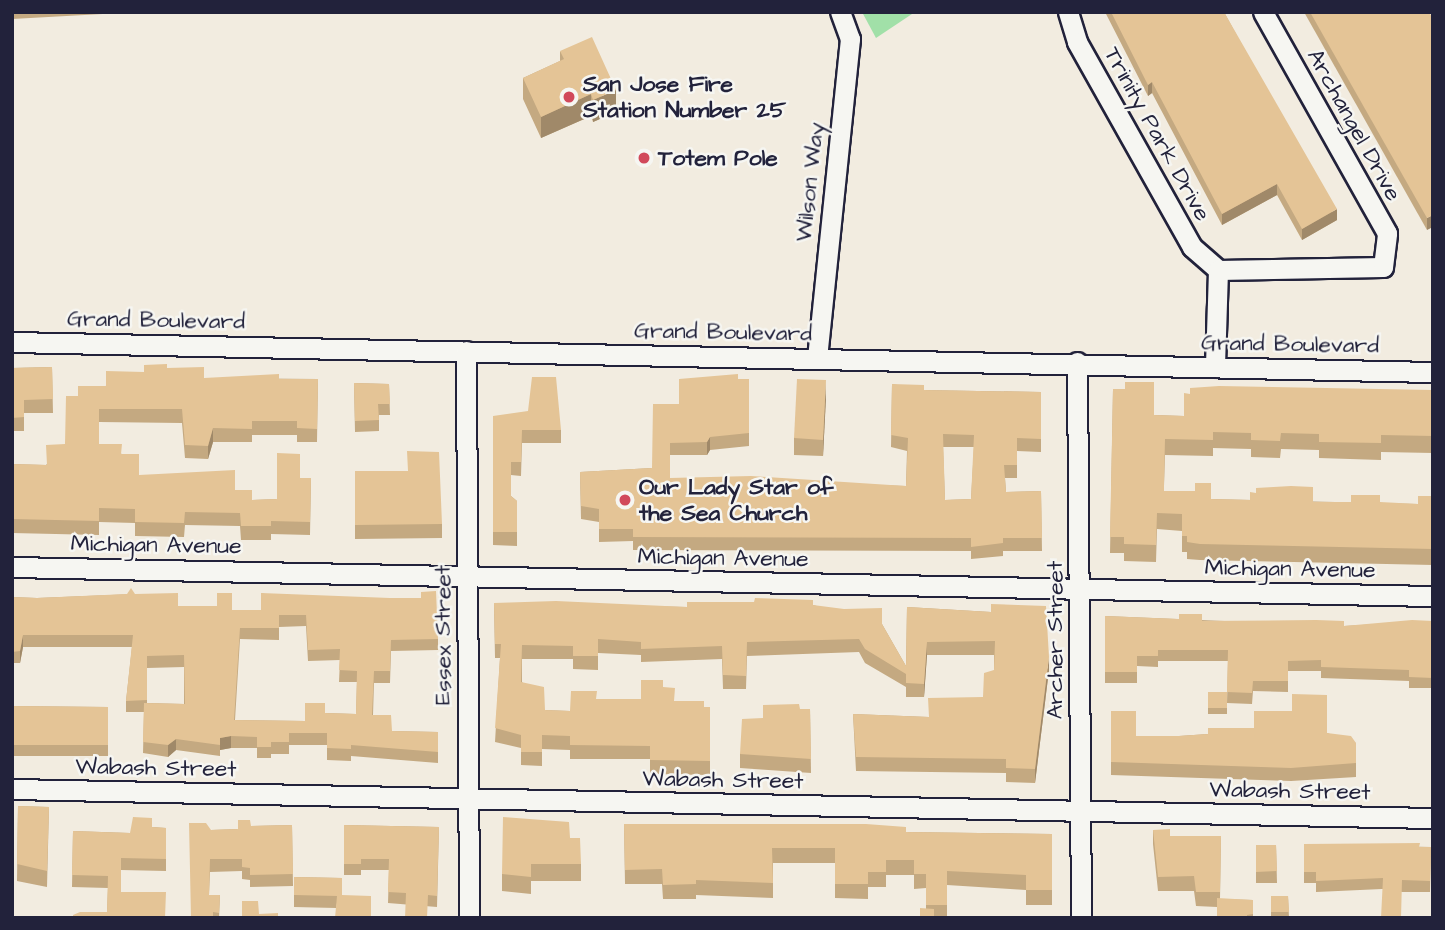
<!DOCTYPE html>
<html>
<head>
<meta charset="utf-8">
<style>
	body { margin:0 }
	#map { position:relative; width:1445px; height:930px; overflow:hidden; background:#f2ece0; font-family:"Architects Daughter",sans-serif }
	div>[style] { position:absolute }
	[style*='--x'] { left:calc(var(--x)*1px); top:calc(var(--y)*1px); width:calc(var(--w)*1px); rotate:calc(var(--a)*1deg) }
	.green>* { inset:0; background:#a1e0a8 }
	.roads { filter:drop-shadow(2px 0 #22223b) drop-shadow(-2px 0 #22223b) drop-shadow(0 2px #22223b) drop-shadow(0 -2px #22223b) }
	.minor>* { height:19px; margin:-9.5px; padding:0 9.5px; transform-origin:9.5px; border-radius:9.5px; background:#f6f6f2 }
	.wall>* { inset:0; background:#c4a981 }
	.shaded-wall>* { inset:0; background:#a08969 }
	.building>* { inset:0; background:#e4c496 }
	.dots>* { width:19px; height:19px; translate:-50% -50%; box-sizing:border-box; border:4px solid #f6f6f2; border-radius:50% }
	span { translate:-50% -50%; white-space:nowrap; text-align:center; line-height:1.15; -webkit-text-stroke:5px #f6f6f2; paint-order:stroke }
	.poi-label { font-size:23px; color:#22223b; font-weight:700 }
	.left { translate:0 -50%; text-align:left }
	.street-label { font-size:23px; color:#22223b }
	.frame { position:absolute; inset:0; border:14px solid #22223b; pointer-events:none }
</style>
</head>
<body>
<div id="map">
	<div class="green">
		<div style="clip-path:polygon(862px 12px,915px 12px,876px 38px)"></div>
	</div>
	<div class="roads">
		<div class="minor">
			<div style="--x:1068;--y:12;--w:31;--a:73"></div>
			<div style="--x:1077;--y:42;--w:235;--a:60.7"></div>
			<div style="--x:1192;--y:247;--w:35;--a:41"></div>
			<div style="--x:1218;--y:270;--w:97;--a:91.8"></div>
			<div style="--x:1218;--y:270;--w:165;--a:-1"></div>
			<div style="--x:1383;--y:267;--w:34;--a:-83"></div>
			<div style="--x:1387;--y:233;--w:253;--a:-119.3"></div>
			<div style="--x:12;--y:342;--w:1421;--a:1.21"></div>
			<div style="--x:466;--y:351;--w:567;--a:89.7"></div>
			<div style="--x:817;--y:358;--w:321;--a:-84.1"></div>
			<div style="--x:850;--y:39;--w:29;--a:-110"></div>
			<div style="--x:1077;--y:362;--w:556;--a:89.59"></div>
			<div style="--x:12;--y:567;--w:1421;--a:1.17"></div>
			<div style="--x:12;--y:789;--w:1421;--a:1.17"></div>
		</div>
	</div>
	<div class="wall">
		<div style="clip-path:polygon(12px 12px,139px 12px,12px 19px)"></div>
		<div style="clip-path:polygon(1105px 12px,1224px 12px,1337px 220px,1302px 240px,1277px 195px,1222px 225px,1152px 93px,1148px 96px)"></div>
		<div style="clip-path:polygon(1304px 12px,1429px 12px,1427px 230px)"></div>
		<div style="clip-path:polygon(560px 51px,616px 112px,593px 122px,591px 116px,541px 138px,523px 99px,523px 78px,560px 61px)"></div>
		<div style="clip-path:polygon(52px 367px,53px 413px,24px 413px,24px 431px,12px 431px,12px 368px)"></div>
		<div style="clip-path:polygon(167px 368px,204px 378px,318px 379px,317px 442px,297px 442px,297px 435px,252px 435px,252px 442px,213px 442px,208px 459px,185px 458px,182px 423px,99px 422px,99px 444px,122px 454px,139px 475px,235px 490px,252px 500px,277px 499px,300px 478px,311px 478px,310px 535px,271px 534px,271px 540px,241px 540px,240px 526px,185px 525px,184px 537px,135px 536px,135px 523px,99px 522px,99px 535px,12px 533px,12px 464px,46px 465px,65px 444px,78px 396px,144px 372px)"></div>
		<div style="clip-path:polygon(evenodd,738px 379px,749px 379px,749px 446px,710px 450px,707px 455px,670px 455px,670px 478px,906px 486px,907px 451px,891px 447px,892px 384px,924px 390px,1041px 392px,1041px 452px,1017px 451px,1017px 478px,1005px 478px,1006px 492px,1041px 491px,1042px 551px,1003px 551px,1003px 556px,971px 559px,971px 551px,633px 550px,633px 541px,599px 542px,599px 522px,581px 519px,580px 472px,652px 468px,679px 404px,738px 379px,943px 447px,974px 447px,971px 499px,945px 500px,943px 447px)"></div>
		<div style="clip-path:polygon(354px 383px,389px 384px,390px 415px,379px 415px,379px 431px,355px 432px)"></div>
		<div style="clip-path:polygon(1113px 389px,1125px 389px,1154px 415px,1184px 416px,1433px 390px,1433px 453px,1381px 452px,1381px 460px,1319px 458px,1319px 450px,1281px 449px,1280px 458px,1251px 457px,1251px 449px,1213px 448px,1213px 456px,1165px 455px,1164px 486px,1164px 491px,1211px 499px,1418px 504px,1433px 496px,1433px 565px,1200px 560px,1187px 559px,1187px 552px,1182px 552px,1182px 531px,1157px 529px,1156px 562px,1124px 561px,1124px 553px,1110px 553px)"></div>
		<div style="clip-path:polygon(826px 397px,823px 456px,794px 455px,794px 438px)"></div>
		<div style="clip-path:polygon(493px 416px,561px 430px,561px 443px,522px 443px,521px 476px,511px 475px,511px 496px,517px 501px,517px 546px,493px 545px)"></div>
		<div style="clip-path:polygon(355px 471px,442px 524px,442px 538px,355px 539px)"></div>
		<div style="clip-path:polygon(evenodd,261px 593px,438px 639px,438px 650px,391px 651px,390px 683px,374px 683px,373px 715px,392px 731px,438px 732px,438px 763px,351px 756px,351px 761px,327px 760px,327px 745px,289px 745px,289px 754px,271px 754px,271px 758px,257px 758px,257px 748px,231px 748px,220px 750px,220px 756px,176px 750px,168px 757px,143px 753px,144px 712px,126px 712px,126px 701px,132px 647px,23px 647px,20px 663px,12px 663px,12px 597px,37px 598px,135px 594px,178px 606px,232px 610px,261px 610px,261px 593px,306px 626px,308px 661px,340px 660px,339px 682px,357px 682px,356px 714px,325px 713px,305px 721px,235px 720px,240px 639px,279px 640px,279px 627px,306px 626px,261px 593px,184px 667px,184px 704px,147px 703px,147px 668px,184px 667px)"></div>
		<div style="clip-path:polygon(494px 603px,687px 607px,813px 605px,882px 624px,906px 666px,907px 607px,991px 612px,1049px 670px,1035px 783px,1006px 782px,1006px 773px,856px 771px,853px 714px,929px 717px,983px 697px,994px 670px,994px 655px,927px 655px,924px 697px,906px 697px,906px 687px,865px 663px,859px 652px,747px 656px,746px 689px,723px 689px,722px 659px,641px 662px,641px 655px,598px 653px,598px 670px,573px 669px,573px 659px,522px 659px,522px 682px,545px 710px,570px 711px,596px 699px,641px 699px,663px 687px,674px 701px,704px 707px,710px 707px,710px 775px,650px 774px,650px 759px,570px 759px,570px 750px,542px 749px,542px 766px,521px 765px,521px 748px,495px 742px,500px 658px,495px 658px)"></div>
		<div style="clip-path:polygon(1105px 616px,1344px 626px,1433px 621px,1433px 688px,1409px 688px,1409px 681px,1321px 678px,1321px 671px,1288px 671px,1288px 692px,1253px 691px,1252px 704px,1227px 703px,1228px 661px,1158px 661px,1158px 667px,1137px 666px,1137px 683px,1105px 683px)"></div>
		<div style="clip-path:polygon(1208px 692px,1227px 692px,1227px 714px,1208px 714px)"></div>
		<div style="clip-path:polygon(12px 706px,108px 707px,108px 756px,12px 756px)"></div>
		<div style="clip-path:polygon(800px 709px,810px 709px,811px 773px,740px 768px,740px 754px,763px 718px)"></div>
		<div style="clip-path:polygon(1111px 711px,1136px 736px,1179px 736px,1208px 734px,1327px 733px,1356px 743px,1356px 777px,1291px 781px,1111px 775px)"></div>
		<div style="clip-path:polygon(18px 806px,49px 807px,47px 887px,17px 881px)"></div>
		<div style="clip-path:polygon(624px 824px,906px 832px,1052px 834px,1052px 905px,1026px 905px,1026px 890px,947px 885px,947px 918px,920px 918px,926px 909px,926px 888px,914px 889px,914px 875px,886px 875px,886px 887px,868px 887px,868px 899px,835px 898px,835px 863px,773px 863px,773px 898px,696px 895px,696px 899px,663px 899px,662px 884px,625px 884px)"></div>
		<div style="clip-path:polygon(292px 825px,293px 886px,250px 887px,250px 880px,242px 879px,242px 871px,210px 872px,209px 895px,220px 895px,219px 918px,191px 918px,211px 830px,238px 829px,251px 826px)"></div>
		<div style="clip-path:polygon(344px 825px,439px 827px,437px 907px,388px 903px,389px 870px,361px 870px,361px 875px,344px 875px)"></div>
		<div style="clip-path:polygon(152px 827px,166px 828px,166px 871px,121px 870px,107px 912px,108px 888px,72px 887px,73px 831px,130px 833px)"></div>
		<div style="clip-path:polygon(1153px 830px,1170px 836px,1221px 836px,1220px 899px,1253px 900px,1253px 918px,1217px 918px,1217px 907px,1196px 906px,1194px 891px,1158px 891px,1153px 844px)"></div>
		<div style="clip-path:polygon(570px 838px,581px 864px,581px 881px,531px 881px,531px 894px,502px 891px,502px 874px)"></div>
		<div style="clip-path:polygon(1304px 844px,1431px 847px,1430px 892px,1402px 892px,1382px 889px,1316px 892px,1316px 883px,1304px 883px)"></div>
		<div style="clip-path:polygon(1256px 845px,1276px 845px,1277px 883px,1256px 883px)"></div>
		<div style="clip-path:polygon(294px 877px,342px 878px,336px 908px,294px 907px)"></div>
		<div style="clip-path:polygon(1271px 896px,1288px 896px,1289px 918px,1271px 918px)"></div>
	</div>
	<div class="shaded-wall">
		<div style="clip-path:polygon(1152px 82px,1152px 93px,1148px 96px,1148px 85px)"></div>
		<div style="clip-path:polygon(616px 90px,616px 112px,593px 122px,593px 100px)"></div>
		<div style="clip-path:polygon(591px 94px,591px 116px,541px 138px,541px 117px)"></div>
		<div style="clip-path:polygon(1277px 184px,1277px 195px,1222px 225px,1222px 214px)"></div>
		<div style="clip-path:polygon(1337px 209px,1337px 220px,1302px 240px,1302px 229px)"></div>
		<div style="clip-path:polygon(1433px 215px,1433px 227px,1427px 230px,1427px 218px)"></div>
		<div style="clip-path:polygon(826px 380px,826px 397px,823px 456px,823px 440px)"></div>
		<div style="clip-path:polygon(213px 428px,213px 442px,208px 459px,208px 446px)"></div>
		<div style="clip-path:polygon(710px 437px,710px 450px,707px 455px,707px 442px)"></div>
		<div style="clip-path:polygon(23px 635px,23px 647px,20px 663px,20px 651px)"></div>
		<div style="clip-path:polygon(927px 642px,927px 655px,924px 697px,924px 684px)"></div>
		<div style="clip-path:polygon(1049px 657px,1049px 670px,1035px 783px,1035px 769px)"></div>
		<div style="clip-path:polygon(231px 736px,231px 748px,220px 750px,220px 738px)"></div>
		<div style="clip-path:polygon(176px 739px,176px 750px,168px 757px,168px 745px)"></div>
	</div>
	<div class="building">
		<div style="clip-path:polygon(1111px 12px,1224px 12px,1337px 209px,1302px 229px,1277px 184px,1222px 214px,1152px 82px,1148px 85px)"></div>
		<div style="clip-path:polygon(1310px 12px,1429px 12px,1433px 19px,1433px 215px,1427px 218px)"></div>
		<div style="clip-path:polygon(592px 37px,616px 90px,593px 100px,591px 94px,541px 117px,523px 78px,564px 59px,560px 51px)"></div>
		<div style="clip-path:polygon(167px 364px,167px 368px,204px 367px,204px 378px,279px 374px,279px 379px,318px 379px,317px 429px,297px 428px,297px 421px,252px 421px,252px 429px,213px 428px,208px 446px,185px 445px,182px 409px,99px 409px,99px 444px,122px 444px,121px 454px,139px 454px,139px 475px,235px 470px,235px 490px,252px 490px,252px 500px,277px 499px,277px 453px,300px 454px,300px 478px,311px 478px,310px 522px,271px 521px,271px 526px,241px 526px,240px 513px,185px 512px,184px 523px,135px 522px,135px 509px,99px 508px,99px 521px,12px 519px,12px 464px,47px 465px,46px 445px,65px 444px,66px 396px,78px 396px,78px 386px,106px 386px,106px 371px,144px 372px,144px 365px)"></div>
		<div style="clip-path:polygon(52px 367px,53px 399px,24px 400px,24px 417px,12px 418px,12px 368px)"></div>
		<div style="clip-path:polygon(evenodd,738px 374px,738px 379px,749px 379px,749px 433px,710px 437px,707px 442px,670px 443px,670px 478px,751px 476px,906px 486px,908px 438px,891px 435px,892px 384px,924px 385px,924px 390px,1041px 392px,1041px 439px,1017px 438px,1017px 465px,1004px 465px,1006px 492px,1041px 491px,1042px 538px,1003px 538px,1003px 543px,971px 547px,971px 538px,633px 537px,633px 529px,599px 529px,599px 509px,581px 506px,580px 472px,652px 468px,653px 404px,679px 404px,679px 379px,738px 374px,943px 434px,974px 435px,971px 499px,945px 500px,943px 434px)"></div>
		<div style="clip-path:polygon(532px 377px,556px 377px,561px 430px,522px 430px,521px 462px,511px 462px,511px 496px,517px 501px,517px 532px,493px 532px,493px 416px,528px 411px)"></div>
		<div style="clip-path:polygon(797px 379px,826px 380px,823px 440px,794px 438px)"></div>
		<div style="clip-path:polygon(1125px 382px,1154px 382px,1154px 415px,1184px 416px,1184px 393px,1190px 394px,1190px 388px,1219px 386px,1433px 390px,1433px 436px,1381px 435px,1381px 443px,1319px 442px,1319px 434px,1281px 433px,1280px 441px,1251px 440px,1251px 433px,1213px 432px,1213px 440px,1165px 439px,1164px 483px,1164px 491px,1195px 491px,1195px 483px,1211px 483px,1211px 499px,1250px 500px,1250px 492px,1256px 493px,1256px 488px,1291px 486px,1313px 487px,1313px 502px,1351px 502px,1351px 495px,1380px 495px,1380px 502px,1418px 504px,1418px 496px,1433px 496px,1433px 549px,1200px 544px,1187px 542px,1187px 536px,1182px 536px,1182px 514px,1157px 513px,1156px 545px,1124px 544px,1124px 537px,1110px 537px,1113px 389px,1125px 389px)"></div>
		<div style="clip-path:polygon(354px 383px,389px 384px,390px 404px,378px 404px,379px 420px,355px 421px)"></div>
		<div style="clip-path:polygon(407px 451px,439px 452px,442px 524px,355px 525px,355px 471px,408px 471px)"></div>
		<div style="clip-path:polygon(evenodd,131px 588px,135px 594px,178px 593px,178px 606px,217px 606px,217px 593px,232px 593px,232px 610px,261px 610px,261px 593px,390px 598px,421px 598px,421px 592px,436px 591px,438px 639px,391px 640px,390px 671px,374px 671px,372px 715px,391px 715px,392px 731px,438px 732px,438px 752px,351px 745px,351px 749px,327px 748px,327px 733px,289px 733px,289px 742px,271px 742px,271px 747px,257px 747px,257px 737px,231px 736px,220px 738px,220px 745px,176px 739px,168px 745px,143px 742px,144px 703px,185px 704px,184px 655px,147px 656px,147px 700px,126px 701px,133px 635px,23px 635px,20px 651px,12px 652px,12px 597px,37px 598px,127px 594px,131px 588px,279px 615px,306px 615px,308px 650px,340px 649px,339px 670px,357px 671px,356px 714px,325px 713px,325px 703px,305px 703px,305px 721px,234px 720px,240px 628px,279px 628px,279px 615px)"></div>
		<div style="clip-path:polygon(755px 598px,813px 600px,813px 605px,844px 609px,882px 608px,882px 624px,906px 666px,907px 607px,991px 612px,991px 604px,1046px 606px,1049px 657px,1035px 769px,1006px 768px,1006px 759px,856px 757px,853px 714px,929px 717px,928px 698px,983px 697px,984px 673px,994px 670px,995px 641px,927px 642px,924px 684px,906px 683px,906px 674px,865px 649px,859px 639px,747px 642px,746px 676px,723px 675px,722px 646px,641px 649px,641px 642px,598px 639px,598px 656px,573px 656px,573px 646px,522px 645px,521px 682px,544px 687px,545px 710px,570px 711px,571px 691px,597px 691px,596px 699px,641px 699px,641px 680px,663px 680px,663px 687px,675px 688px,674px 701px,704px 701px,704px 707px,710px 707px,710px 761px,650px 760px,650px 746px,570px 745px,570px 736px,542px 735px,542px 752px,521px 752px,521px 735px,495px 728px,501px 644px,495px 644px,494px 603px,556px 601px,687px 607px,687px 602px,754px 602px)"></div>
		<div style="clip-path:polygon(1179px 614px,1202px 614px,1202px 621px,1316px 620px,1344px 621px,1344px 626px,1412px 620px,1433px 621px,1433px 678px,1409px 677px,1409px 670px,1321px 667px,1321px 660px,1288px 661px,1288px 681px,1253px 681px,1252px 693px,1227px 692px,1228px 650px,1158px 650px,1158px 656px,1137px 656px,1137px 672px,1105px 672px,1105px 616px,1179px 619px)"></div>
		<div style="clip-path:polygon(1208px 692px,1227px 692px,1227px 708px,1208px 708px)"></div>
		<div style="clip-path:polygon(1292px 694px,1327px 695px,1327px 733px,1351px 736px,1356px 743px,1356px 763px,1291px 768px,1111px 762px,1111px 711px,1136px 711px,1136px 736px,1179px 736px,1208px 734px,1208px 728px,1254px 728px,1254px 711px,1292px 711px)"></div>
		<div style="clip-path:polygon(799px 704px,800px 709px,810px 709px,811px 759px,740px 754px,742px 719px,763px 718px,763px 705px)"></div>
		<div style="clip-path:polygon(12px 706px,108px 707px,108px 745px,12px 745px)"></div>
		<div style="clip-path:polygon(18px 806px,49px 807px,47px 871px,17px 864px)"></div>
		<div style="clip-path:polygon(133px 817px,152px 818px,152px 827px,166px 828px,166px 859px,121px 858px,121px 892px,166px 892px,165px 918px,73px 918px,73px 915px,80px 912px,107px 912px,108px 876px,72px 875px,73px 831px,130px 833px)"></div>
		<div style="clip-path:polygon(503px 817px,569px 822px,570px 838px,580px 838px,581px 864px,531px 864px,531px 877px,502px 874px)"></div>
		<div style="clip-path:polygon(238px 820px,250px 820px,251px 826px,292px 825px,293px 874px,250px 875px,250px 868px,242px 867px,242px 859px,210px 859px,209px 895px,220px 895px,219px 913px,213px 912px,213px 918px,191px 918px,189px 823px,206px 823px,211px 830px,238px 829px)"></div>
		<div style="clip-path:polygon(624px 824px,866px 824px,906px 827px,906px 832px,1052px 834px,1052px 890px,1026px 890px,1026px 875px,947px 871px,947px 905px,926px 905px,926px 874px,914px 874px,914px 860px,886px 860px,886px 872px,868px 872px,868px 884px,835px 884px,835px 848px,772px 848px,773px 883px,696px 880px,696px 884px,663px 885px,662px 869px,625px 870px)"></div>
		<div style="clip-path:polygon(344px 825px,439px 827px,437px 896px,428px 895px,427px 918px,405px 918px,406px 893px,388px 892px,389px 859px,361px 859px,361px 864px,344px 864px)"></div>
		<div style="clip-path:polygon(1170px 829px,1170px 836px,1221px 836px,1220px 892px,1196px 892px,1194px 876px,1158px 877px,1153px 830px)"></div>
		<div style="clip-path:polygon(1420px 843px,1419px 847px,1431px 847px,1430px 881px,1402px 880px,1401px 918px,1381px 918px,1383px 878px,1316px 881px,1316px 872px,1304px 872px,1304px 844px)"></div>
		<div style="clip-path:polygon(1256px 845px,1276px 845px,1277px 871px,1256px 872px)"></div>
		<div style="clip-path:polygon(294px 877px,342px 878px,342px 895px,371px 896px,371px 918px,335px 918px,337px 896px,294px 895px)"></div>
		<div style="clip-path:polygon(1271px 896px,1288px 896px,1289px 912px,1271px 912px)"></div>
		<div style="clip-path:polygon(1217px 898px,1253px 900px,1253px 914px,1247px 915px,1247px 918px,1217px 918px)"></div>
		<div style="clip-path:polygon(242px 901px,258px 901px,259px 914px,278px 913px,278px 918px,242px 918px)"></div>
		<div style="clip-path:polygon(920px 908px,934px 909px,934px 918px,920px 918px)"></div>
	</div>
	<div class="dots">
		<div style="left:569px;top:97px;background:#d1495b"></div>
		<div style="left:644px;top:158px;background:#d1495b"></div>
		<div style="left:625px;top:500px;background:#d1495b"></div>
	</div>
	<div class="poi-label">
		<span class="left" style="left:583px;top:97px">San Jose Fire<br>Station Number 25</span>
		<span class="left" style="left:658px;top:158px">Totem Pole</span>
		<span class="left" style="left:639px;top:500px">Our Lady Star of<br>the Sea Church</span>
	</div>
	<div class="street-label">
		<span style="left:1354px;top:125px;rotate:61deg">Archangel Drive</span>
		<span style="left:1157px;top:134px;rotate:61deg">Trinity Park Drive</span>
		<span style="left:810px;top:182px;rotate:-84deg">Wilson Way</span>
		<span style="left:156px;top:320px;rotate:1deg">Grand Boulevard</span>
		<span style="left:723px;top:332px;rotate:1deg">Grand Boulevard</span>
		<span style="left:1290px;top:344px;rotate:1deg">Grand Boulevard</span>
		<span style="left:156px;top:545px;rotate:1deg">Michigan Avenue</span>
		<span style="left:723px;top:558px;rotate:1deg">Michigan Avenue</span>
		<span style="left:1290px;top:569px;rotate:1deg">Michigan Avenue</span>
		<span style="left:443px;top:635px;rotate:-90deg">Essex Street</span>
		<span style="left:1055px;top:640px;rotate:-90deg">Archer Street</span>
		<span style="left:156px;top:768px;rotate:1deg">Wabash Street</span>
		<span style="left:723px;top:780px;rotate:1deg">Wabash Street</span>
		<span style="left:1290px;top:791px;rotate:1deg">Wabash Street</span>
	</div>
	<div class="frame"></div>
</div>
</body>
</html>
